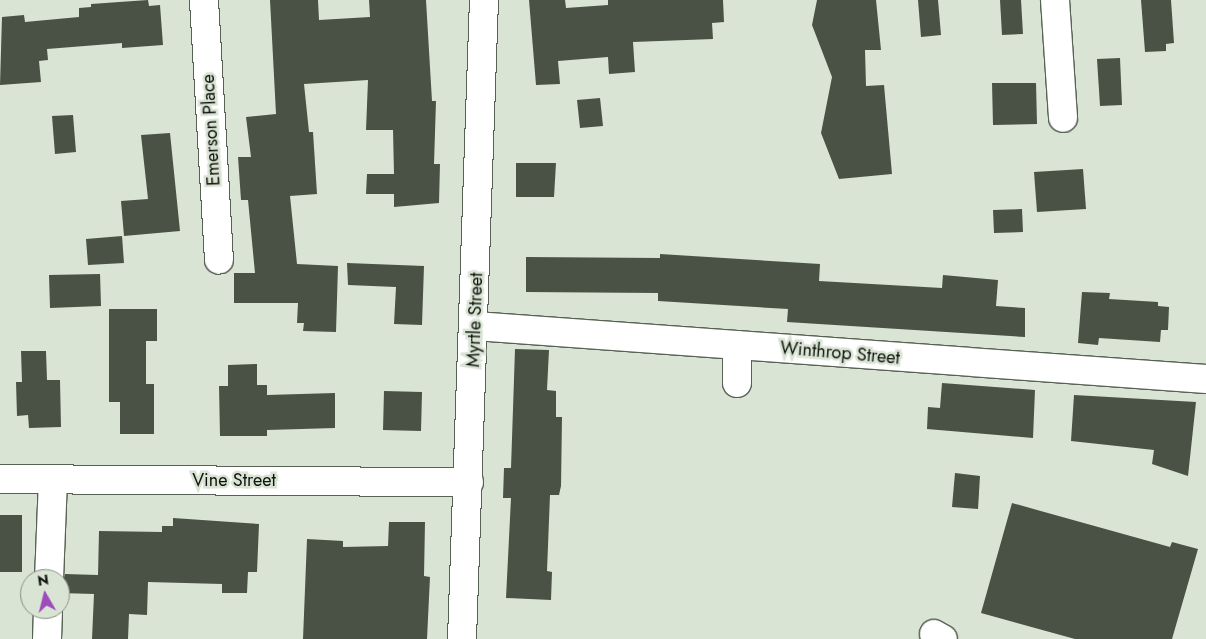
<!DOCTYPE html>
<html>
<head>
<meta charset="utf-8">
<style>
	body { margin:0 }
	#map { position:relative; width:1206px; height:639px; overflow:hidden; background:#d9e4d4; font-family:Jost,sans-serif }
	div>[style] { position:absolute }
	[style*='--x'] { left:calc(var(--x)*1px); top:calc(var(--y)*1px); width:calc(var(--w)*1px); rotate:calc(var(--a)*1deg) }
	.building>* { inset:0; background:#495245 }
	.roads { filter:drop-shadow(1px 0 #586254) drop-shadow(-1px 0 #586254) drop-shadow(0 1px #586254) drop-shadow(0 -1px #586254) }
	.minor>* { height:28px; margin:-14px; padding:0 14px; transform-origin:14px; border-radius:14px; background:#fff }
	span { translate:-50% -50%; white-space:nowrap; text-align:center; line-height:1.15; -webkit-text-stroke:5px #d9e4d4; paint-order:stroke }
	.street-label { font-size:18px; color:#0f120d }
	.north { position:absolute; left:20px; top:569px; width:50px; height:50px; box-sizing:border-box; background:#d9e4d4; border:1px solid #889084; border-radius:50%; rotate:352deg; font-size:14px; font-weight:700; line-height:20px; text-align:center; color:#0f120d }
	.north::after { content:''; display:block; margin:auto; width:18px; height:22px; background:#9e4cbc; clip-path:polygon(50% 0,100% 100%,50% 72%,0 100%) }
</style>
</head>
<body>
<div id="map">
	<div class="building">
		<div style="clip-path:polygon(148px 0,149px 6px,160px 5px,163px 45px,122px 48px,122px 43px,47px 49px,48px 60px,39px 61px,41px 82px,0 85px,2px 17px,24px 15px,25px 22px,79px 17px,79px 8px,91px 7px,91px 4px)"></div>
		<div style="clip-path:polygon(270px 0,318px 0,319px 20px,370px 17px,369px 0,426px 0,432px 101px,436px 101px,434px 164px,440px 164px,439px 203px,394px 207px,394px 194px,366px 194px,367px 174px,394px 174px,393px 130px,366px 130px,368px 80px,304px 84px,309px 132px,313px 132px,317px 194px,290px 196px,297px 264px,338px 266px,336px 332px,303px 331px,304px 323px,297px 323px,298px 303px,234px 303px,234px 273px,255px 273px,248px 200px,241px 200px,238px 157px,251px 157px,246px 117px,276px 114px)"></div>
		<div style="clip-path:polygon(529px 0,565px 0,566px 8px,608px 5px,608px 0,723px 0,724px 22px,712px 23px,713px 39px,633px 42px,635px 72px,609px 74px,608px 57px,558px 61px,560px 84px,536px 85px)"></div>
		<div style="clip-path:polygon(817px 0,876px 0,881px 50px,865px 50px,866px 86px,884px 85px,892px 174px,839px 179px,821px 133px,832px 77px,812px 25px)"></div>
		<div style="clip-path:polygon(918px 0,938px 0,941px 35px,921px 37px)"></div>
		<div style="clip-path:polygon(1000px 0,1021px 0,1023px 34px,1002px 35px)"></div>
		<div style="clip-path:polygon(1141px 0,1171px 0,1174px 43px,1166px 44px,1166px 51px,1145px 52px)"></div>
		<div style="clip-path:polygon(1120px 58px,1122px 105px,1100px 106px,1097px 59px)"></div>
		<div style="clip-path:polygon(992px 83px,1036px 83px,1037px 124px,993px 125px)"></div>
		<div style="clip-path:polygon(600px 98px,603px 126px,580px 128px,577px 100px)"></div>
		<div style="clip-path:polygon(73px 115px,76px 152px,55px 154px,52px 116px)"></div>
		<div style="clip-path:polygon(170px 133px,180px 231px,124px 236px,121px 201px,148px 199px,141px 135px)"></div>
		<div style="clip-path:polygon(516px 163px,556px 163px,554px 197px,516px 197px)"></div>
		<div style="clip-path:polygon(1083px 169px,1086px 209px,1037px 212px,1034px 172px)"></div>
		<div style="clip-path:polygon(1022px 209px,1023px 232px,994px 233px,993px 210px)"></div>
		<div style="clip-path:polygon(122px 236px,124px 263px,88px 265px,86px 239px)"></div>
		<div style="clip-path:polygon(660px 254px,820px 264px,819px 281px,942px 288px,943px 275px,998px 280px,996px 306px,1025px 308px,1025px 337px,787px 322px,788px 309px,658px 301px,658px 293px,526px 292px,526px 257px,660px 258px)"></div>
		<div style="clip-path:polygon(347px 263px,424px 266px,422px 325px,394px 324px,396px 287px,348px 285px)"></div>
		<div style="clip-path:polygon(100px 274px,101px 306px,50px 308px,49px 275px)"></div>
		<div style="clip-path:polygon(1082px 292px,1110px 293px,1109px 299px,1158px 302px,1158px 306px,1169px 307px,1168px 330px,1161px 330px,1160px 342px,1099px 338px,1098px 345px,1078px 343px)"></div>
		<div style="clip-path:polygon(109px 309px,157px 309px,157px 341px,146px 341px,146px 384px,154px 384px,154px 434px,120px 434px,120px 402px,109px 402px)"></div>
		<div style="clip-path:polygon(515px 349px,549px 350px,547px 390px,556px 391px,556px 417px,562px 417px,561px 486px,559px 495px,550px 495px,547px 571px,552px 572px,551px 600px,506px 598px,511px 498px,503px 498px,504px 468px,511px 468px)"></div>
		<div style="clip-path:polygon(21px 351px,46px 351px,47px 380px,60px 380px,61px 427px,29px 428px,28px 415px,17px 416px,16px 382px,22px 382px)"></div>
		<div style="clip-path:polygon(257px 364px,257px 385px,267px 385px,267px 395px,335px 393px,335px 428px,267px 430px,267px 436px,220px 436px,219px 386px,228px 386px,228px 365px)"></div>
		<div style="clip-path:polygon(942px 383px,1035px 390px,1033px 438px,927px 429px,928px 407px,940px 408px)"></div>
		<div style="clip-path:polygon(384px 391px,422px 392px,421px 431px,383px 430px)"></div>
		<div style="clip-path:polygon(1074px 395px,1196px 402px,1188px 476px,1152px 464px,1154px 450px,1071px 441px)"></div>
		<div style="clip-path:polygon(955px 473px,980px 476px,978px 509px,952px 507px)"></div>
		<div style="clip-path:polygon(1012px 503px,1170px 547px,1172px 542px,1198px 549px,1172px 639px,1075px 639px,981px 613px)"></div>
		<div style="clip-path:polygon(0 515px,22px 515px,22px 572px,0 572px)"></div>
		<div style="clip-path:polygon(173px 518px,259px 524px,257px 572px,248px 572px,247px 593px,222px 593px,222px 584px,148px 582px,147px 615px,129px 614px,128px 639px,92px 639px,94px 594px,60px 593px,65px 574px,98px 575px,99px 531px,162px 532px,162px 526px,173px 526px)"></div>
		<div style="clip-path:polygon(389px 522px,425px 522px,424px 576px,430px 577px,427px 639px,303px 639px,307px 539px,343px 541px,343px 547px,388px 546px)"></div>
	</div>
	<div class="roads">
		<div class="minor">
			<div style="--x:204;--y:0;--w:260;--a:86.7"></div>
			<div style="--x:1055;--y:0;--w:118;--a:86.1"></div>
			<div style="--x:475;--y:326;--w:733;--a:4.15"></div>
			<div style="--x:737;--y:345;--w:38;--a:90"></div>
			<div style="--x:0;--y:479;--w:469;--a:0.4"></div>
			<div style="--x:49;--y:579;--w:100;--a:-87.7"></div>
			<div style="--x:934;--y:634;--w:10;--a:29"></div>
			<div style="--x:47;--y:639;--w:30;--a:-88"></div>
			<div style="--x:462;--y:639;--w:639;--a:-88.03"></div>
		</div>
	</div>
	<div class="street-label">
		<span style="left:211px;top:130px;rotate:-93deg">Emerson Place</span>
		<span style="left:475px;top:320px;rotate:-88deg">Myrtle Street</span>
		<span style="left:840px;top:353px;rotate:5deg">Winthrop Street</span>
		<span style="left:234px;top:480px">Vine Street</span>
	</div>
	<div class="north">N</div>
</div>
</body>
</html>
